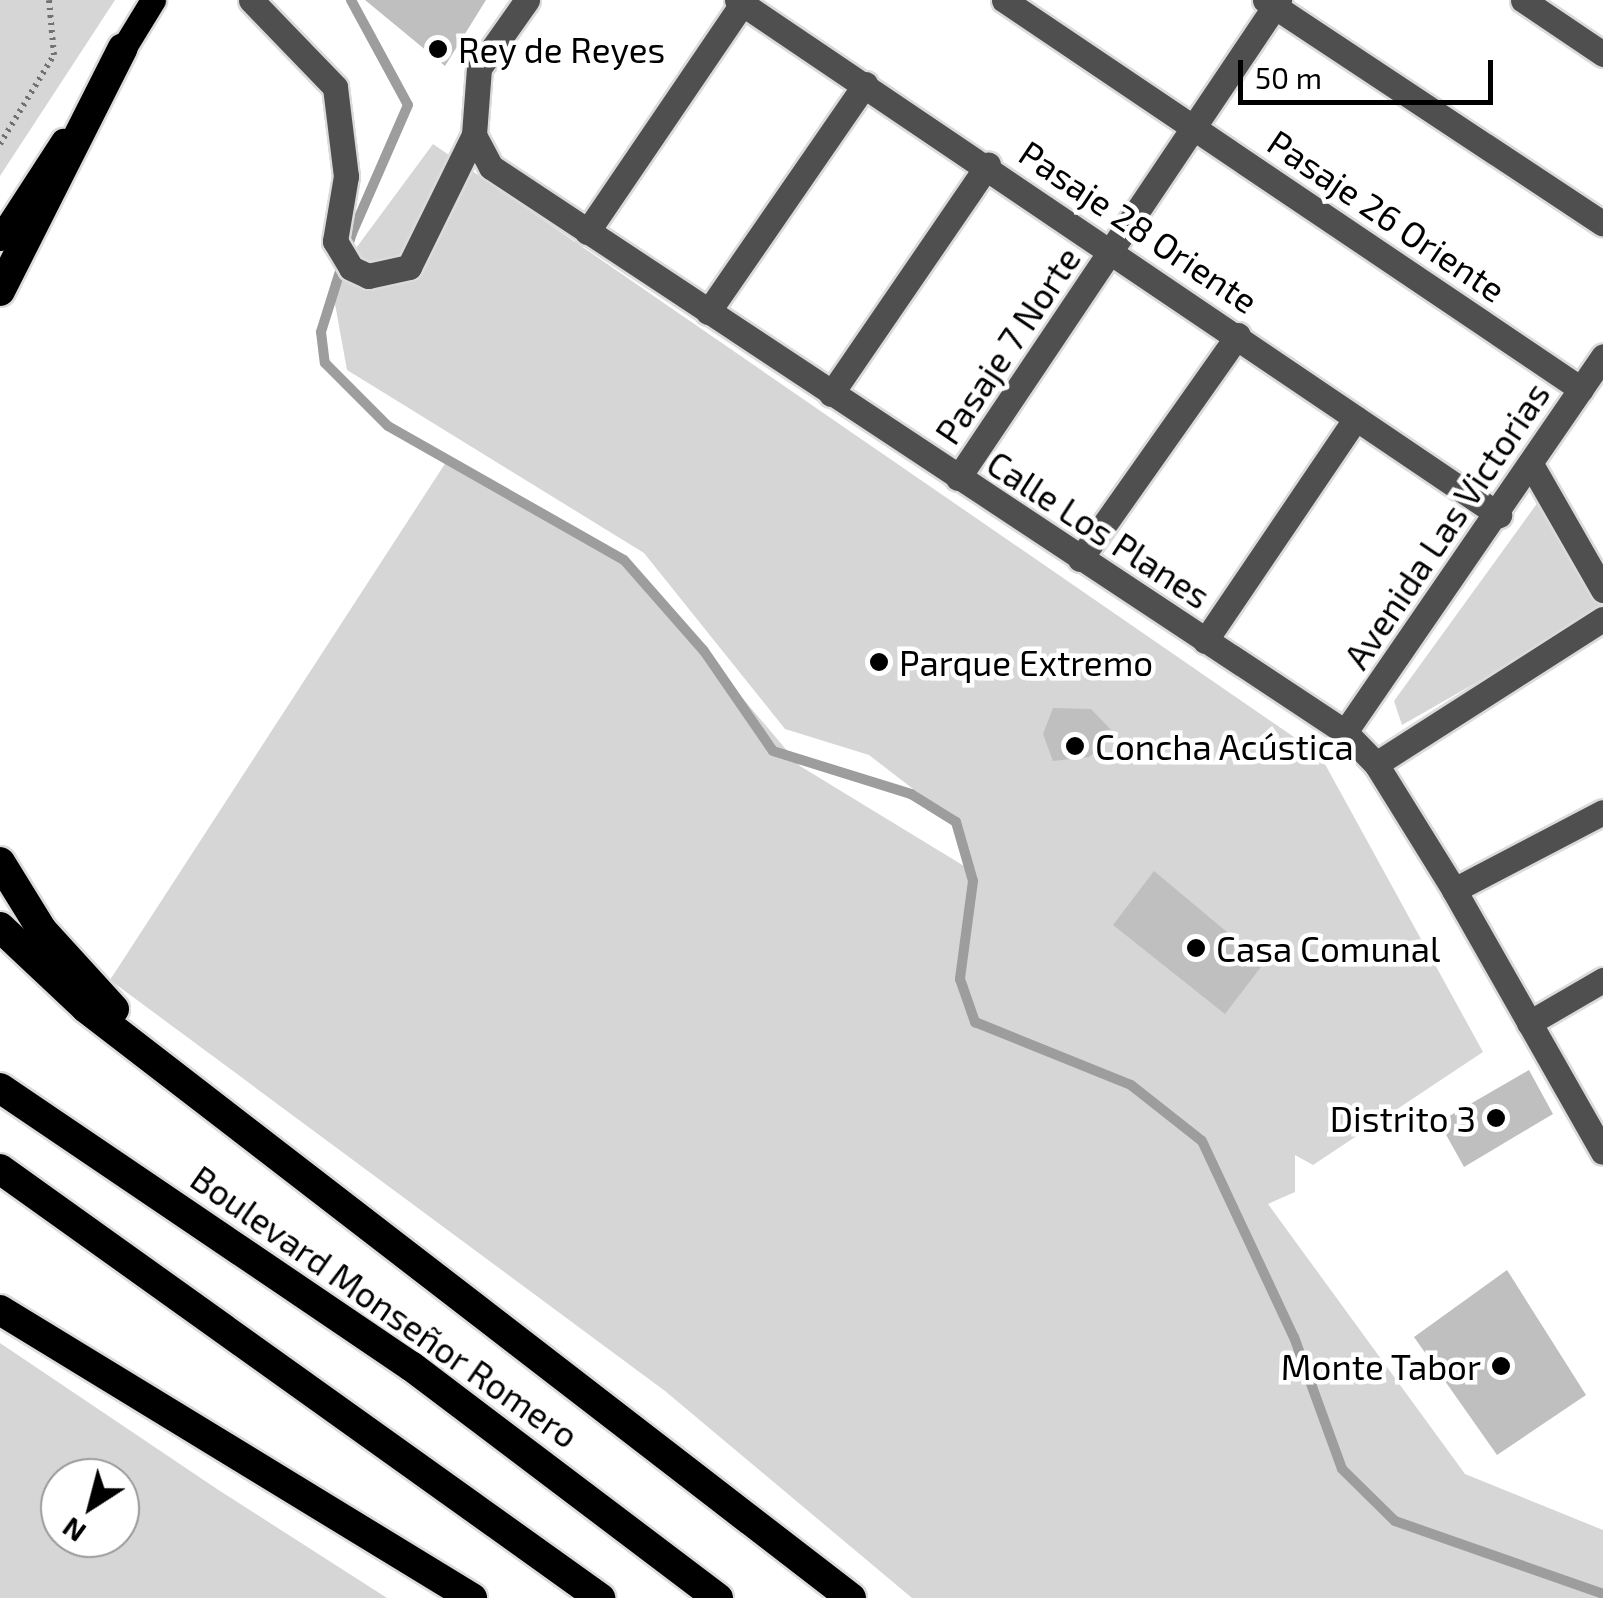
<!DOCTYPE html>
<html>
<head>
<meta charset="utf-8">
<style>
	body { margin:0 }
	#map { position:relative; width:1603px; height:1598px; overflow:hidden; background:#fff; font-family:"Exo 2",sans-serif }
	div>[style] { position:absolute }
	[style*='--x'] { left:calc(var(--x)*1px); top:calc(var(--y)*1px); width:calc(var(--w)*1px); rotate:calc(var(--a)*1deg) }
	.green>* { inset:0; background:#d6d6d6 }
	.stream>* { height:10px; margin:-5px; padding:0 5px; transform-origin:5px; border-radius:5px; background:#9d9d9d }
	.building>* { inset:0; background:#bfbfbf }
	.path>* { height:6px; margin-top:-3px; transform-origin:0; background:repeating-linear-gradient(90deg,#717171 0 2.5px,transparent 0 7.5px) }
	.roads { filter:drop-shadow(2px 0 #dbdbdb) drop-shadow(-2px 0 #dbdbdb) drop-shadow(0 2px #dbdbdb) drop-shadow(0 -2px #dbdbdb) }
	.minor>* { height:25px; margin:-12.5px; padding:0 12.5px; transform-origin:12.5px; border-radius:12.5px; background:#4f4f4f }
	.major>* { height:25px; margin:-12.5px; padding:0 12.5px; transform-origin:12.5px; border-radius:12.5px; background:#000 }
	.highway>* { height:30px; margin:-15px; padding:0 15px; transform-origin:15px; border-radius:15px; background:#000 }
	.dots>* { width:28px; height:28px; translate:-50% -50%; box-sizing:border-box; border:5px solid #fff; border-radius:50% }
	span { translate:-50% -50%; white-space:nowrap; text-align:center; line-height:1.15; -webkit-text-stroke:9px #fff; paint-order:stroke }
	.poi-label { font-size:35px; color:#000 }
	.left { translate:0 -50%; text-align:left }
	.right { translate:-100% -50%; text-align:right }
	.street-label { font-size:35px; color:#000 }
	.north { position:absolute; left:40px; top:1458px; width:100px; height:100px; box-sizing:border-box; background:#fff; border:2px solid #999; border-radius:50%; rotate:216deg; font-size:28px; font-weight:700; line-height:40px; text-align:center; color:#000 }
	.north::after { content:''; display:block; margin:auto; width:35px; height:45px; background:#000; clip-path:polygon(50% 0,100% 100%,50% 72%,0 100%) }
	.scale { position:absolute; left:1238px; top:60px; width:255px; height:45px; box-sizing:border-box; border:5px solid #000; border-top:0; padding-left:12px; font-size:30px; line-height:35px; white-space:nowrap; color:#000; -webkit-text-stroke:8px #fff; paint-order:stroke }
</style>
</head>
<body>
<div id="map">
	<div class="green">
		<div style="clip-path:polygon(0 0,115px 0,0 176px)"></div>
		<div style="clip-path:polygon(433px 144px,1320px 755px,1483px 1052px,1313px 1165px,1295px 1155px,1295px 1192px,1268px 1204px,1465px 1474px,1603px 1530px,1603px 1598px,912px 1598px,665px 1391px,110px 980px,450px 456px,630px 565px,800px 766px,969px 869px,956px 822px,869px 755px,785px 729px,644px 553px,347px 370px,331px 282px)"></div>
		<div style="clip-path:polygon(1541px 498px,1602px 611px,1402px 725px,1394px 701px)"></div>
		<div style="clip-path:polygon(evenodd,0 1343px,217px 1489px,387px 1598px,0 1598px,0 1343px,60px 1478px,120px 1478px,120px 1538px,60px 1538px,60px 1478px)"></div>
	</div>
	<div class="stream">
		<div style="--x:351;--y:0;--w:119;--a:61.5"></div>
		<div style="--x:408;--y:105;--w:140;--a:113.6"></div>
		<div style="--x:352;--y:233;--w:104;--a:107.4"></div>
		<div style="--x:321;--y:332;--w:31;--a:83"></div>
		<div style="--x:325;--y:363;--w:89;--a:45"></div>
		<div style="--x:388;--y:426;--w:271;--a:29.6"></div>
		<div style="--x:624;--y:560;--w:121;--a:48.7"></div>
		<div style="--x:704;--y:651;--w:121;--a:55.4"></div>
		<div style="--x:773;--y:751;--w:145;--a:17.3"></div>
		<div style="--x:911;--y:794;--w:53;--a:31.9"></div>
		<div style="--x:956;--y:822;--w:61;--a:73.9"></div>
		<div style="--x:973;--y:881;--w:99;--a:97.6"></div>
		<div style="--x:960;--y:979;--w:46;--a:70.8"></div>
		<div style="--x:975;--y:1022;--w:168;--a:22"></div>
		<div style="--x:1131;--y:1085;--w:90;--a:38.3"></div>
		<div style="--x:1202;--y:1141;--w:217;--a:64.9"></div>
		<div style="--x:1294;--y:1337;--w:140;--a:70"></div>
		<div style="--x:1342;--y:1469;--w:74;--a:44.5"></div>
		<div style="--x:1395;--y:1521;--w:220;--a:19.3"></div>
	</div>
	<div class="building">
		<div style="clip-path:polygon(365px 0,486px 0,445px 66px)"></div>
		<div style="clip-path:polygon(1053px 708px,1091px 709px,1115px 734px,1089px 757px,1053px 761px,1043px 734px)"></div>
		<div style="clip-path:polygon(1154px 871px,1264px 963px,1225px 1014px,1113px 925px)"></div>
		<div style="clip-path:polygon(1529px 1070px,1553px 1114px,1464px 1167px,1439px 1122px)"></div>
		<div style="clip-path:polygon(1507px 1270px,1586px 1395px,1497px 1455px,1414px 1337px)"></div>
	</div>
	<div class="path">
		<div style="--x:0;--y:144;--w:104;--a:-58.8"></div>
		<div style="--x:54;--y:55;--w:55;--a:-95.2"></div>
	</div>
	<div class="roads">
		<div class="minor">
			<div style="--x:251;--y:0;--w:121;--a:46"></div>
			<div style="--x:335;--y:87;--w:90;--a:83"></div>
			<div style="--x:346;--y:176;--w:66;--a:99.6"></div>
			<div style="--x:335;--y:241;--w:31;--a:59"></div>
			<div style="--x:351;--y:268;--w:19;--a:25"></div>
			<div style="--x:368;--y:276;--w:42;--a:-12.4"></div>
			<div style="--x:409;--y:267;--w:147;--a:-63.8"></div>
			<div style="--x:527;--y:0;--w:83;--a:125.2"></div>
			<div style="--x:479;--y:68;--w:67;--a:94.3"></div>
			<div style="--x:474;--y:135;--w:36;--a:62"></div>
			<div style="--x:491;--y:167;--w:1024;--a:33.49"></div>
			<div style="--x:1345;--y:732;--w:45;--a:45.9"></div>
			<div style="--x:1376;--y:764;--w:148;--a:58.2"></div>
			<div style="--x:1454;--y:890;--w:301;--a:60.4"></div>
			<div style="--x:737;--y:0;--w:920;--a:34.05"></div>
			<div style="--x:1004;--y:0;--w:696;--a:33.99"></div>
			<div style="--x:1265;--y:0;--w:405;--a:33.5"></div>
			<div style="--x:1523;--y:0;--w:97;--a:34"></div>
			<div style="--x:587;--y:232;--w:276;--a:-55.8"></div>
			<div style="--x:708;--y:312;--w:277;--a:-55.4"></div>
			<div style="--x:831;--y:394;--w:278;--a:-55.6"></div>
			<div style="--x:1532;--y:466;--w:143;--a:60.2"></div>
			<div style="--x:958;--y:478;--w:576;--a:-56.12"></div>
			<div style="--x:1080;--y:559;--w:274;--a:-54.8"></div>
			<div style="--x:1205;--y:641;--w:269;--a:-55.9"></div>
			<div style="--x:1345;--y:732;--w:456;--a:-55.5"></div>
			<div style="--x:1376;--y:764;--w:269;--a:-32.6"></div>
			<div style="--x:1454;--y:890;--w:168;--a:-27.6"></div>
			<div style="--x:1529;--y:1023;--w:86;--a:-30.2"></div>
		</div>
		<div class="major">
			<div style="--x:115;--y:62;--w:73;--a:-58.5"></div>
			<div style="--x:0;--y:238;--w:116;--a:-57"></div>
		</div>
		<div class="highway">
			<div style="--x:0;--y:291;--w:272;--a:-63.2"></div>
			<div style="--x:0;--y:862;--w:80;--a:58.3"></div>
			<div style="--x:42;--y:930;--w:107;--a:47.7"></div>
			<div style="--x:0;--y:927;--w:118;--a:43.3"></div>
			<div style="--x:86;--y:1008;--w:966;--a:37.64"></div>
			<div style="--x:0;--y:1088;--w:496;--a:34.1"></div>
			<div style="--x:411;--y:1366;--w:385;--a:37.1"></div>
			<div style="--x:0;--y:1169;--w:738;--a:35.56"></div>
			<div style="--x:0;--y:1310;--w:553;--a:31.39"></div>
		</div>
	</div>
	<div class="dots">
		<div style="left:438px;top:49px;background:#000"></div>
		<div style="left:879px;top:662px;background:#000"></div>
		<div style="left:1075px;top:746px;background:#000"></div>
		<div style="left:1196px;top:948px;background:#000"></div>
		<div style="left:1496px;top:1118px;background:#000"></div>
		<div style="left:1501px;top:1366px;background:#000"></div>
	</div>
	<div class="poi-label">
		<span class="left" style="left:458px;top:49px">Rey de Reyes</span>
		<span class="left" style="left:899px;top:662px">Parque Extremo</span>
		<span class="left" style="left:1095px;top:746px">Concha Acústica</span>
		<span class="left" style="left:1216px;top:948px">Casa Comunal</span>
		<span class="right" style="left:1476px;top:1118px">Distrito 3</span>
		<span class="right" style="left:1481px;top:1366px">Monte Tabor</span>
	</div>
	<div class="street-label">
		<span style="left:1387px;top:215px;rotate:34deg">Pasaje 26 Oriente</span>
		<span style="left:1139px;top:226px;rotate:34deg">Pasaje 28 Oriente</span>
		<span style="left:1007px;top:345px;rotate:-56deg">Pasaje 7 Norte</span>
		<span style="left:1446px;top:525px;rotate:-56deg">Avenida Las Victorias</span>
		<span style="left:1099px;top:529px;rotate:33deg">Calle Los Planes</span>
		<span style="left:385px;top:1306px;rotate:35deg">Boulevard Monseñor Romero</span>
	</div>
	<div class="north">N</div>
	<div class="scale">50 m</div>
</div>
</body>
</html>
